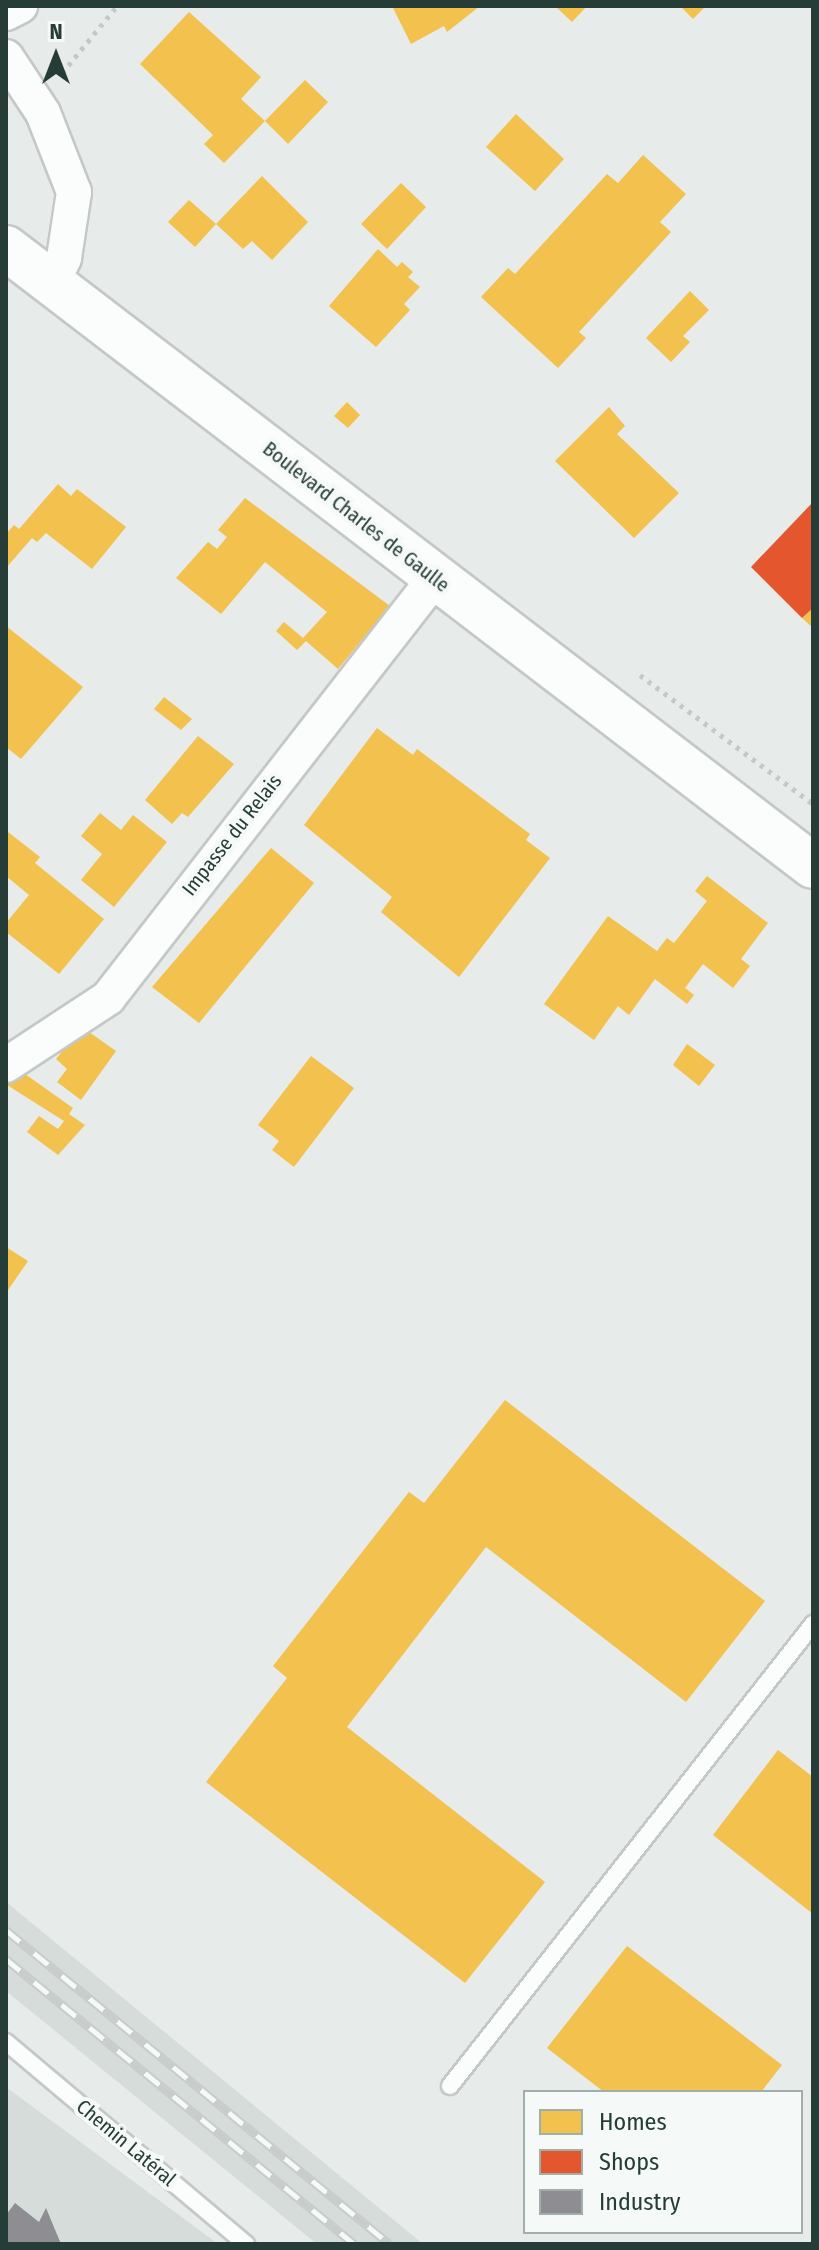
<!DOCTYPE html>
<html>
<head>
<meta charset="utf-8">
<style>
	body { margin:0 }
	#map { position:relative; width:819px; height:2250px; overflow:hidden; background:#e7ebe9; font-family:"Fira Sans Condensed",sans-serif }
	div>[style] { position:absolute }
	[style*='--x'] { left:calc(var(--x)*1px); top:calc(var(--y)*1px); width:calc(var(--w)*1px); rotate:calc(var(--a)*1deg) }
	.built>* { inset:0; background:#d5dcd9 }
	.homes>* { inset:0; background:#f2c14e }
	.shops>* { inset:0; background:#e4572e }
	.industry>* { inset:0; background:#8d8d92 }
	.path>* { height:5px; margin-top:-2.5px; transform-origin:0; background:repeating-linear-gradient(90deg,#c2cac7 0 4px,transparent 0 10px) }
	.roads { filter:drop-shadow(2px 0 #c4c8c6) drop-shadow(-2px 0 #c4c8c6) drop-shadow(0 2px #c4c8c6) drop-shadow(0 -2px #c4c8c6) }
	.lane>* { height:16px; margin:-8px; padding:0 8px; transform-origin:8px; border-radius:8px; background:#fbfcfc }
	.street>* { height:34px; margin:-17px; padding:0 17px; transform-origin:17px; border-radius:17px; background:#fbfcfc }
	.secondary>* { height:44px; margin:-22px; padding:0 22px; transform-origin:22px; border-radius:22px; background:#fbfcfc }
	.rail>* { height:9px; margin-top:-4.5px; transform-origin:0; background:repeating-linear-gradient(90deg,#f5f9f7 0 18px,#c8ccca 0 36px); box-sizing:border-box; border-block:2px solid #c8ccca }
	span { translate:-50% -50%; white-space:nowrap; text-align:center; line-height:1.15; -webkit-text-stroke:8px #f5f9f7; paint-order:stroke }
	.street-label { font-size:20px; color:#263d37 }
	.frame { position:absolute; inset:0; border:8px solid #263d37; pointer-events:none }
	.legend { position:absolute; left:523px; top:2090px; width:280px; height:144px; box-sizing:border-box; background:#f5f9f7; border:2px solid #a2aeaa; margin:0; padding:10px 14px; list-style:none; font-size:24px; color:#263d37 }
	.legend li { display:flex; align-items:center; gap:16px; height:40px }
	.legend b { width:40px; border:2px solid #a2aeaa }
	.north { position:absolute; left:16px; top:16px; width:80px; height:80px; -webkit-text-stroke:6px #f5f9f7; paint-order:stroke; rotate:0deg; font-size:22px; font-weight:700; line-height:32px; text-align:center; color:#263d37 }
	.north::after { content:''; display:block; margin:auto; width:28px; height:36px; background:#263d37; clip-path:polygon(50% 0,100% 100%,50% 72%,0 100%) }
</style>
</head>
<body>
<div id="map">
	<div class="built">
		<div style="clip-path:polygon(6px 1902px,423px 2244px,317px 2244px,6px 1991px)"></div>
		<div style="clip-path:polygon(6px 2087px,218px 2244px,6px 2244px)"></div>
	</div>
	<div class="homes">
		<div style="clip-path:polygon(392px 6px,480px 6px,447px 32px,444px 26px,411px 44px)"></div>
		<div style="clip-path:polygon(555px 6px,587px 6px,572px 22px)"></div>
		<div style="clip-path:polygon(680px 6px,706px 6px,693px 19px)"></div>
		<div style="clip-path:polygon(189px 12px,261px 77px,241px 99px,265px 121px,305px 80px,328px 102px,288px 144px,265px 121px,224px 163px,204px 144px,213px 135px,140px 64px)"></div>
		<div style="clip-path:polygon(516px 114px,564px 159px,535px 191px,486px 147px)"></div>
		<div style="clip-path:polygon(643px 155px,686px 194px,660px 222px,671px 232px,579px 332px,586px 338px,558px 368px,481px 297px,508px 268px,515px 274px,607px 174px,618px 183px)"></div>
		<div style="clip-path:polygon(262px 176px,308px 222px,272px 260px,252px 241px,243px 249px,216px 224px)"></div>
		<div style="clip-path:polygon(401px 183px,426px 207px,387px 249px,361px 224px)"></div>
		<div style="clip-path:polygon(189px 200px,216px 224px,195px 247px,168px 222px)"></div>
		<div style="clip-path:polygon(378px 249px,397px 267px,402px 262px,413px 272px,408px 277px,420px 287px,404px 304px,410px 310px,376px 347px,329px 306px)"></div>
		<div style="clip-path:polygon(690px 291px,709px 310px,683px 336px,690px 342px,671px 362px,646px 338px)"></div>
		<div style="clip-path:polygon(347px 402px,360px 415px,348px 428px,334px 416px)"></div>
		<div style="clip-path:polygon(609px 407px,625px 426px,617px 434px,679px 493px,634px 538px,555px 461px)"></div>
		<div style="clip-path:polygon(58px 484px,71px 496px,77px 489px,126px 527px,92px 569px,46px 533px,37px 542px,32px 538px,6px 568px,6px 534px,14px 525px,19px 529px)"></div>
		<div style="clip-path:polygon(245px 498px,390px 606px,338px 669px,306px 641px,297px 650px,276px 631px,284px 622px,303px 638px,327px 612px,265px 562px,221px 614px,176px 578px,208px 542px,217px 549px,227px 537px,218px 530px)"></div>
		<div style="clip-path:polygon(813px 608px,813px 628px,802px 618px)"></div>
		<div style="clip-path:polygon(6px 626px,83px 687px,21px 759px,6px 747px)"></div>
		<div style="clip-path:polygon(164px 697px,192px 719px,181px 730px,154px 709px)"></div>
		<div style="clip-path:polygon(377px 728px,413px 755px,417px 749px,530px 834px,526px 840px,550px 858px,459px 977px,381px 912px,392px 897px,304px 825px)"></div>
		<div style="clip-path:polygon(198px 736px,234px 764px,188px 817px,182px 813px,172px 824px,145px 800px)"></div>
		<div style="clip-path:polygon(100px 813px,121px 830px,133px 815px,167px 842px,114px 907px,81px 880px,102px 854px,81px 836px)"></div>
		<div style="clip-path:polygon(8px 832px,40px 857px,35px 863px,104px 919px,59px 974px,6px 932px,6px 923px,29px 895px,6px 876px)"></div>
		<div style="clip-path:polygon(271px 848px,314px 883px,199px 1023px,152px 987px)"></div>
		<div style="clip-path:polygon(707px 876px,768px 923px,741px 959px,750px 966px,733px 988px,703px 964px,685px 988px,694px 995px,687px 1004px,655px 979px,629px 1015px,618px 1006px,594px 1040px,544px 1004px,608px 916px,657px 951px,667px 938px,674px 943px,707px 901px,695px 891px)"></div>
		<div style="clip-path:polygon(82px 1027px,116px 1051px,81px 1100px,57px 1082px,67px 1069px,56px 1059px)"></div>
		<div style="clip-path:polygon(687px 1044px,715px 1065px,699px 1086px,673px 1065px)"></div>
		<div style="clip-path:polygon(311px 1056px,354px 1088px,294px 1167px,272px 1150px,279px 1141px,258px 1125px)"></div>
		<div style="clip-path:polygon(18px 1069px,73px 1108px,69px 1114px,85px 1125px,58px 1155px,27px 1132px,39px 1116px,58px 1129px,64px 1121px,7px 1085px)"></div>
		<div style="clip-path:polygon(6px 1247px,28px 1261px,6px 1293px)"></div>
		<div style="clip-path:polygon(505px 1400px,765px 1601px,686px 1702px,486px 1547px,347px 1727px,545px 1882px,465px 1983px,206px 1782px,287px 1678px,273px 1666px,409px 1492px,424px 1503px)"></div>
		<div style="clip-path:polygon(778px 1750px,813px 1777px,813px 1914px,713px 1835px)"></div>
		<div style="clip-path:polygon(627px 1946px,782px 2065px,761px 2092px,604px 2092px,547px 2048px)"></div>
	</div>
	<div class="shops">
		<div style="clip-path:polygon(813px 502px,813px 608px,802px 618px,751px 567px)"></div>
	</div>
	<div class="industry">
		<div style="clip-path:polygon(15px 2203px,39px 2222px,46px 2208px,61px 2244px,6px 2244px,6px 2215px)"></div>
	</div>
	<div class="path">
		<div style="--x:62;--y:73;--w:87;--a:-50.6"></div>
		<div style="--x:640;--y:675;--w:216;--a:36.7"></div>
	</div>
	<div class="roads">
		<div class="lane">
			<div style="--x:6;--y:2042;--w:314;--a:40.1"></div>
			<div style="--x:450;--y:2086;--w:588;--a:-51.84"></div>
		</div>
		<div class="street">
			<div style="--x:6;--y:13;--w:16;--a:-27"></div>
			<div style="--x:6;--y:57;--w:67;--a:56.5"></div>
			<div style="--x:43;--y:113;--w:85;--a:68.6"></div>
			<div style="--x:74;--y:192;--w:67;--a:98.6"></div>
			<div style="--x:64;--y:258;--w:26;--a:115"></div>
			<div style="--x:6;--y:1065;--w:122;--a:-33.3"></div>
			<div style="--x:108;--y:998;--w:532;--a:-52.1"></div>
		</div>
		<div class="secondary">
			<div style="--x:6;--y:248;--w:1016;--a:37.44"></div>
		</div>
	</div>
	<div class="rail">
		<div style="--x:6;--y:1930;--w:495;--a:39.3"></div>
		<div style="--x:6;--y:1959;--w:450;--a:39.3"></div>
	</div>
	<div class="street-label">
		<span style="left:356px;top:517px;rotate:38deg">Boulevard Charles de Gaulle</span>
		<span style="left:232px;top:835px;rotate:-52deg">Impasse du Relais</span>
		<span style="left:126px;top:2143px;rotate:40deg">Chemin Latéral</span>
	</div>
	<div class="frame"></div>
	<ul class="legend">
	<li><b style="height:22px;background:#f2c14e"></b>Homes</li>
	<li><b style="height:22px;background:#e4572e"></b>Shops</li>
	<li><b style="height:22px;background:#8d8d92"></b>Industry</li>
	</ul>
	<div class="north">N</div>
</div>
</body>
</html>
